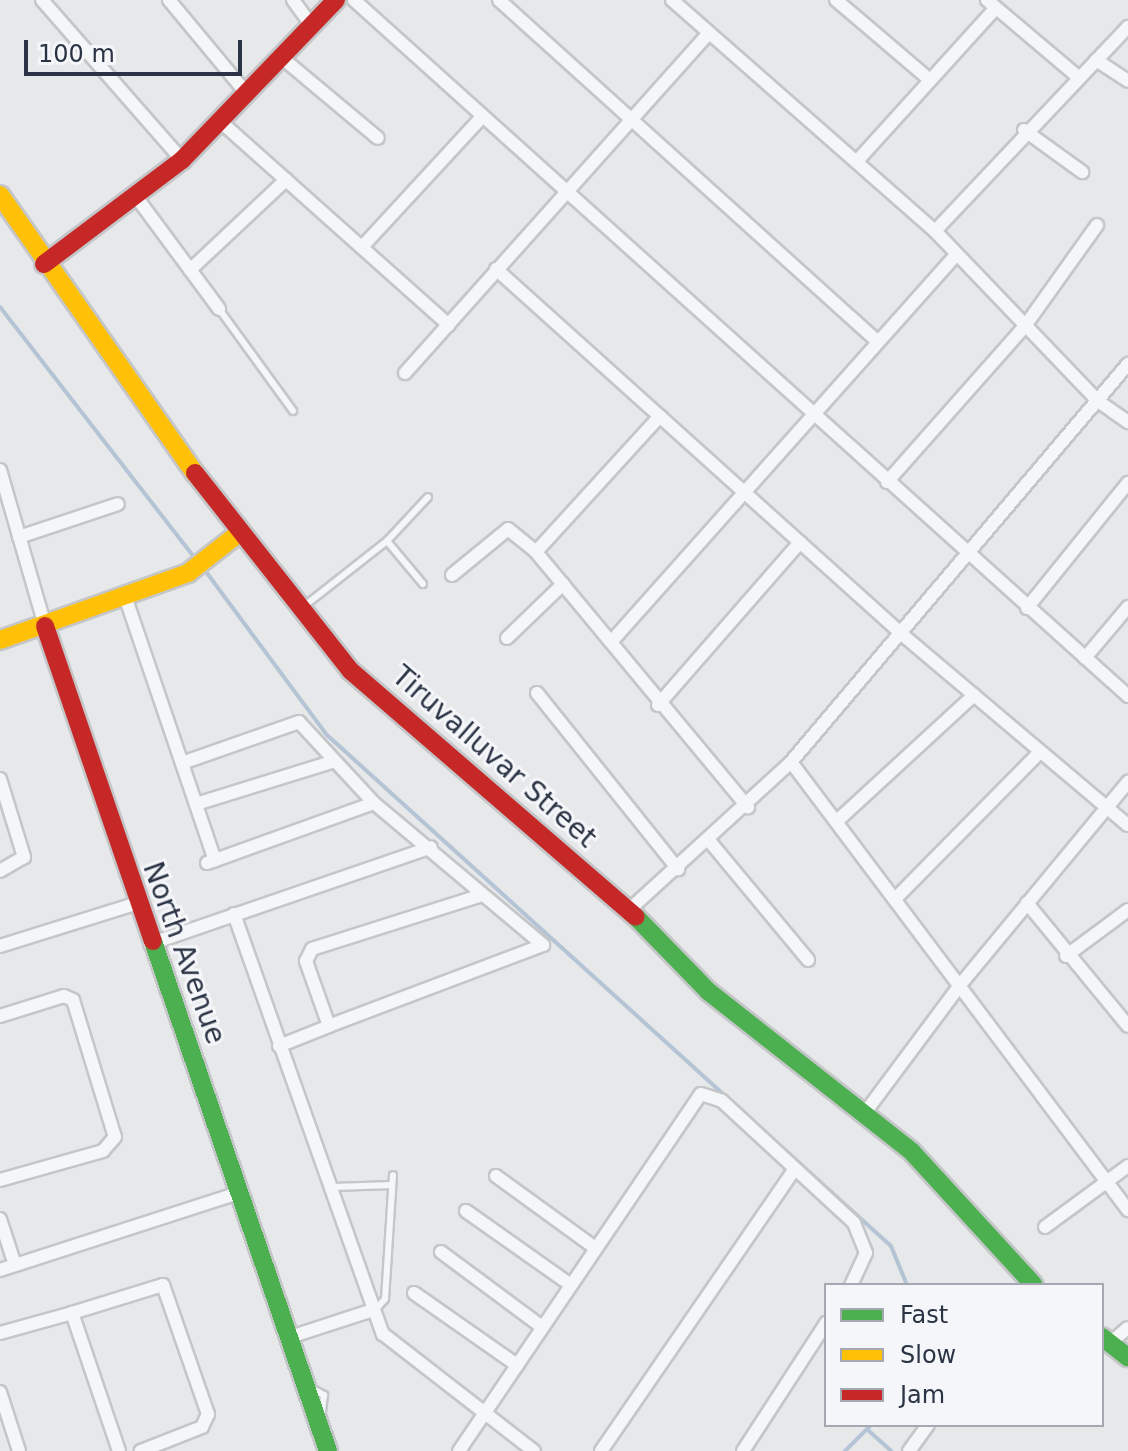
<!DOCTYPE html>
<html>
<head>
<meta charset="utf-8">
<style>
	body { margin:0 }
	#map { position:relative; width:1128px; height:1451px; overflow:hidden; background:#e6e8ea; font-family:"DejaVu Sans",sans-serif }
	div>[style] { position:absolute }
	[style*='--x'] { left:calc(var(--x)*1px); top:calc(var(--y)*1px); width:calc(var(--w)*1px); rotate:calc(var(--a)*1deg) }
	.stream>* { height:4px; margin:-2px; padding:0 2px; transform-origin:2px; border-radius:2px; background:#b4c4d5 }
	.roads { filter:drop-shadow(2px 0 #c4c6c8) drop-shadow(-2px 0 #c4c6c8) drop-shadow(0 2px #c4c6c8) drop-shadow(0 -2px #c4c6c8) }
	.lane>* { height:6px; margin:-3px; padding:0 3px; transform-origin:3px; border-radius:3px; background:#f5f6f7 }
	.street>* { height:12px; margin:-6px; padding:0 6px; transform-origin:6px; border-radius:6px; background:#f5f6f7 }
	.fast>* { height:18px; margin:-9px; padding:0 9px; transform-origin:9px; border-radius:9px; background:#4caf50 }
	.slow>* { height:18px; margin:-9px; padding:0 9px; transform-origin:9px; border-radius:9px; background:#ffc107 }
	.jam>* { height:18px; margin:-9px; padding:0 9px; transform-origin:9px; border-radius:9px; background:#c62828 }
	span { translate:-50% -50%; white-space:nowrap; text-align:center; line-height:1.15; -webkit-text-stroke:6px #f4f6f9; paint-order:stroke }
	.street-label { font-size:28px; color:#2b3445 }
	.legend { position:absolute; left:824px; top:1283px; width:280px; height:144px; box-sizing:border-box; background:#f4f6f9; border:2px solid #a4a8b1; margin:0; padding:10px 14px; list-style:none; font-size:24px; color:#2b3445 }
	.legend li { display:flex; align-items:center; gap:16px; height:40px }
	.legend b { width:40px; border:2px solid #a4a8b1 }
	.scale { position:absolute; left:24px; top:40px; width:218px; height:36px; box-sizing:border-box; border:4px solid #2b3445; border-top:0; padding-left:10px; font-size:24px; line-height:28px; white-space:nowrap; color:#2b3445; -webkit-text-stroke:6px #f4f6f9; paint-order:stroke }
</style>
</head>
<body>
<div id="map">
	<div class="stream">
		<div style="--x:0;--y:307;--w:320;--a:52.2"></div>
		<div style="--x:204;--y:569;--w:207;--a:53.5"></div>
		<div style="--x:327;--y:735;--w:761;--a:42.18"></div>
		<div style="--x:891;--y:1246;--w:42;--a:67.7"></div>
		<div style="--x:869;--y:1431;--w:30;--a:42"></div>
		<div style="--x:845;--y:1451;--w:37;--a:-45"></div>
	</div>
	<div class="roads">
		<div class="lane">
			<div style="--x:219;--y:309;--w:126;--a:54"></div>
			<div style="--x:387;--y:541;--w:60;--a:-47"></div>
			<div style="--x:303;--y:607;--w:107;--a:-38.2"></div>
			<div style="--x:387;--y:541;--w:56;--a:50.1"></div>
			<div style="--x:333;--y:1187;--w:59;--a:-1.9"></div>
			<div style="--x:376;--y:1309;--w:13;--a:-48"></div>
			<div style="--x:385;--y:1299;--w:124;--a:-86.3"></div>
			<div style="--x:311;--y:1388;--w:15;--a:28"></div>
			<div style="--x:324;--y:1395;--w:24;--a:97"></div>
		</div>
		<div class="street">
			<div style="--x:42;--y:0;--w:213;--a:48.8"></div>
			<div style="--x:169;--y:0;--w:122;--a:50.3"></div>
			<div style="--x:293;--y:0;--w:29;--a:54"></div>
			<div style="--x:354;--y:0;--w:1041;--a:41.96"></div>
			<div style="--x:499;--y:0;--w:510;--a:42.06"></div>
			<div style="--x:672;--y:0;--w:350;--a:41.3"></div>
			<div style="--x:935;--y:231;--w:236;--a:46.2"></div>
			<div style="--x:1098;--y:401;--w:37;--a:35"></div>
			<div style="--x:836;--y:0;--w:123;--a:40.4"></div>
			<div style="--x:987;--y:0;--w:118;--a:40.2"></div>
			<div style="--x:281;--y:57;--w:126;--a:39.9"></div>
			<div style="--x:1096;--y:60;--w:38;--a:33"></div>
			<div style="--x:221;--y:122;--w:305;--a:41.7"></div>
			<div style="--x:1024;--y:130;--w:72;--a:35.9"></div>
			<div style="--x:858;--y:160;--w:205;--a:-47.8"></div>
			<div style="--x:137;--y:198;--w:138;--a:53.5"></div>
			<div style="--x:935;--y:231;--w:281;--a:-46.6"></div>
			<div style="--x:362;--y:247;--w:177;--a:-47.3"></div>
			<div style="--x:496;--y:269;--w:549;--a:41.97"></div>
			<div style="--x:904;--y:636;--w:293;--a:40.2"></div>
			<div style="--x:190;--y:270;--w:132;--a:-43.2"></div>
			<div style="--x:405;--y:373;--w:455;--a:-48.2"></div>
			<div style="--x:660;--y:416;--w:184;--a:132.4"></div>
			<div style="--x:536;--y:552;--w:332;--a:50.3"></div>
			<div style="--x:0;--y:470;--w:162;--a:73.9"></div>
			<div style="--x:887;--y:482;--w:208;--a:-48.5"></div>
			<div style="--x:1025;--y:326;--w:124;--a:-54.5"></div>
			<div style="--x:19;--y:537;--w:104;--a:-18.4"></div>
			<div style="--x:452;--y:575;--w:72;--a:-39.4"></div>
			<div style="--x:508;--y:529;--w:36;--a:39"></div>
			<div style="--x:126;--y:599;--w:276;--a:71.2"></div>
			<div style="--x:1027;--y:608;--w:161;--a:-51.1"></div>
			<div style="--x:507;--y:638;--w:78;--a:-44"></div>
			<div style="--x:611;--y:642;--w:518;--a:-48.28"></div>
			<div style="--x:1085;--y:658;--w:67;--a:-49.9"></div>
			<div style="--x:537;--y:693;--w:226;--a:51.3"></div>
			<div style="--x:658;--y:705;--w:216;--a:-48.9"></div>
			<div style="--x:791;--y:762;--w:561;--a:53.05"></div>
			<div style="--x:182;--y:763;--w:124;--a:-19.3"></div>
			<div style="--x:299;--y:722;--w:110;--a:47.2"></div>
			<div style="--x:374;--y:803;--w:221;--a:40"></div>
			<div style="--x:543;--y:945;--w:229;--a:159.3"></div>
			<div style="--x:0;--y:779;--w:82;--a:72.9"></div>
			<div style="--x:24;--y:857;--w:28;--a:150"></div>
			<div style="--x:196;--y:804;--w:142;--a:-17.2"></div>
			<div style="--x:837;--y:821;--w:186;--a:-42.6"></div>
			<div style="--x:711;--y:843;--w:152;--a:50.3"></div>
			<div style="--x:207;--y:863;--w:177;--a:-19.8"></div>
			<div style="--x:896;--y:898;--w:204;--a:-45.4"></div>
			<div style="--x:1027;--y:903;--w:159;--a:50.6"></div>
			<div style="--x:629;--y:910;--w:219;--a:-42.4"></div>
			<div style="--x:791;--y:762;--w:522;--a:-49.74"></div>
			<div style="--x:234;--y:914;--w:446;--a:70.5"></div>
			<div style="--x:383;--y:1334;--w:191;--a:37.8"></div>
			<div style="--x:150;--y:944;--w:297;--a:-19"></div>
			<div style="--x:0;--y:946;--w:141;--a:-17.3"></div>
			<div style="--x:1066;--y:956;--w:77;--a:-36.6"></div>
			<div style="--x:0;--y:1016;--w:67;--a:-17.4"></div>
			<div style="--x:64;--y:996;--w:10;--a:24"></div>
			<div style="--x:73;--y:1000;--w:143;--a:73"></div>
			<div style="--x:115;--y:1137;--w:18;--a:131"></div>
			<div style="--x:103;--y:1151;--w:107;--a:164.3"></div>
			<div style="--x:279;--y:1046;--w:54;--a:-21.8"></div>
			<div style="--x:329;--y:1026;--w:69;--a:-109.5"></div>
			<div style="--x:306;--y:961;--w:13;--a:-63"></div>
			<div style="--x:312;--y:949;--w:175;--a:-17.6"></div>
			<div style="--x:864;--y:1114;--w:161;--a:-53.3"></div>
			<div style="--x:960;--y:985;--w:264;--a:-50.4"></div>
			<div style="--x:496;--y:1176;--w:122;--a:36"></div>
			<div style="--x:466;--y:1211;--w:128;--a:35.2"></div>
			<div style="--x:0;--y:1219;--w:48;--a:71.9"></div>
			<div style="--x:1045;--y:1227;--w:103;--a:-36.3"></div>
			<div style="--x:441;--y:1252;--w:126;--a:36.6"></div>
			<div style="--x:0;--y:1270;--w:253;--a:-17.9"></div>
			<div style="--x:414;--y:1293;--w:126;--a:35"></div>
			<div style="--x:0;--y:1333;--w:75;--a:-15.5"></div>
			<div style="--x:290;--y:1337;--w:87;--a:-18"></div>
			<div style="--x:1110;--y:1343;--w:23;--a:-40"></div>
			<div style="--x:0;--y:1392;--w:62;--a:72.1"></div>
			<div style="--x:119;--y:1451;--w:146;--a:-108.8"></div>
			<div style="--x:72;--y:1313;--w:95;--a:-17.1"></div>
			<div style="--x:163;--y:1285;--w:137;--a:70.8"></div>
			<div style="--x:208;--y:1414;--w:14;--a:115"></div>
			<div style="--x:202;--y:1427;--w:66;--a:158.5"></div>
			<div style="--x:459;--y:1451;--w:431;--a:-55.9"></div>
			<div style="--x:701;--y:1094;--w:22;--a:18"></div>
			<div style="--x:722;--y:1101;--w:180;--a:42.7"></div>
			<div style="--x:854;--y:1223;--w:32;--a:68"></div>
			<div style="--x:866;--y:1253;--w:35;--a:115"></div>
			<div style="--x:601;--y:1451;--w:341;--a:-55.5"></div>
			<div style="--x:743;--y:1451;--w:153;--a:-57"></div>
			<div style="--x:909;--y:1451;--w:32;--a:-54"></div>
		</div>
		<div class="fast">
			<div style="--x:636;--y:917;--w:105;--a:45.8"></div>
			<div style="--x:709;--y:992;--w:258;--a:38.2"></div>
			<div style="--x:912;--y:1152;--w:180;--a:47.5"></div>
			<div style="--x:153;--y:941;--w:539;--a:71.06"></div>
			<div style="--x:1102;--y:1337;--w:33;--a:38"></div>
		</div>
		<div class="slow">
			<div style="--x:0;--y:195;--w:340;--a:55"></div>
			<div style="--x:0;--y:640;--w:200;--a:-19.6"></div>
			<div style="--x:188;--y:573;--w:63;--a:-38"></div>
		</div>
		<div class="jam">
			<div style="--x:44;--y:264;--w:173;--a:-37"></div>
			<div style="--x:182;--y:160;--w:222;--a:-46.1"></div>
			<div style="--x:195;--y:473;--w:252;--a:51.8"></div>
			<div style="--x:351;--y:671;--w:376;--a:40.8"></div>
			<div style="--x:45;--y:626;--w:333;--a:71.1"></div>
		</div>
	</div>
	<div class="street-label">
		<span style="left:494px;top:757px;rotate:41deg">Tiruvalluvar Street</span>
		<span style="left:184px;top:953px;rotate:70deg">North Avenue</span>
	</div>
	<ul class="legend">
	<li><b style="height:10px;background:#4caf50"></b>Fast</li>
	<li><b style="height:10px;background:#ffc107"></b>Slow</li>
	<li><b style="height:10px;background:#c62828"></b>Jam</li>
	</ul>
	<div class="scale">100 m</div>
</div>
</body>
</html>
